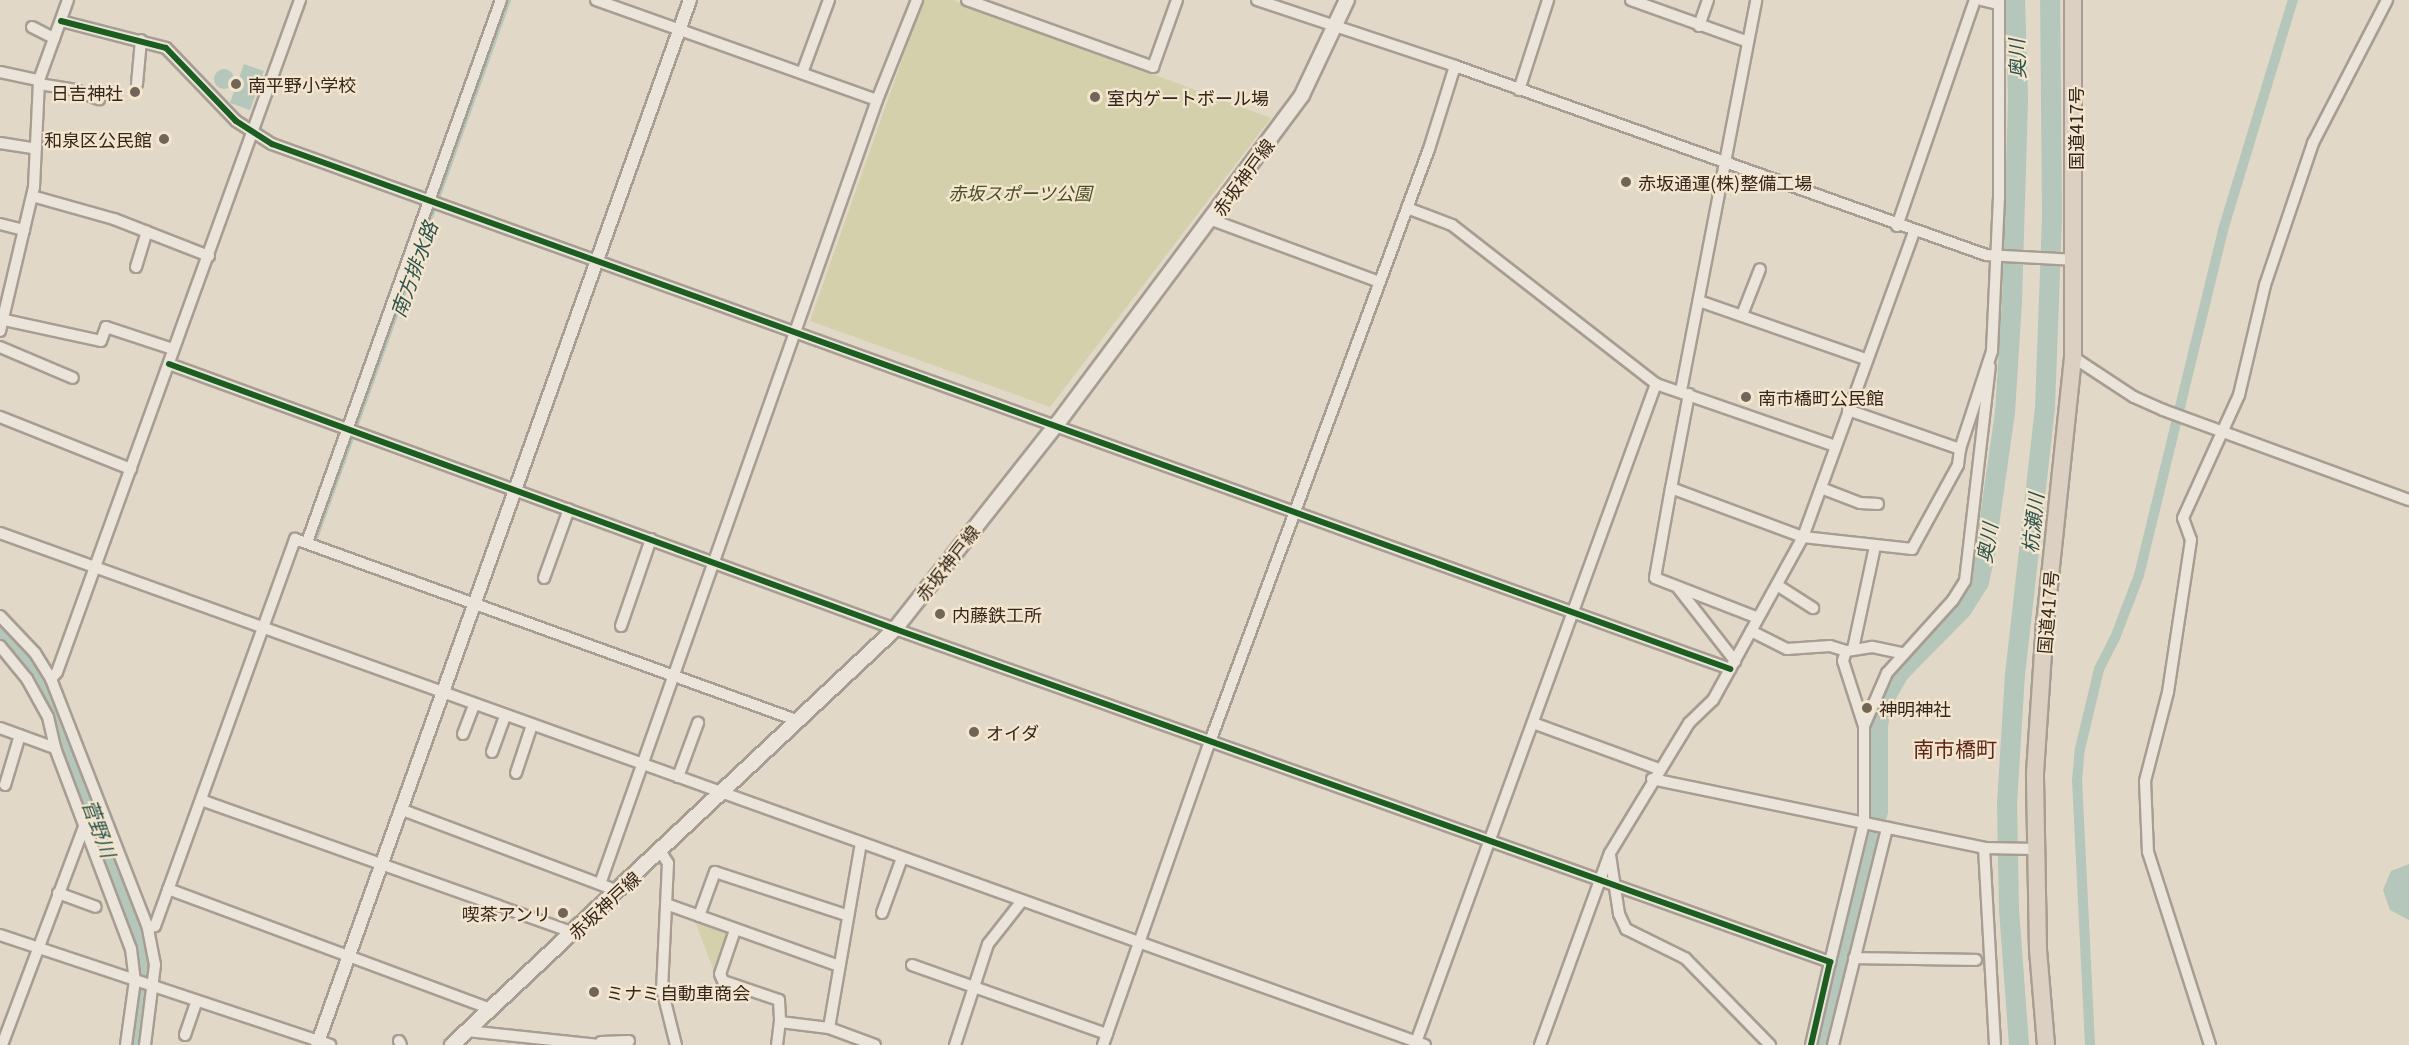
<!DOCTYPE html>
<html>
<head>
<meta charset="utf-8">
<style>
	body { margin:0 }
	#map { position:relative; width:2409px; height:1045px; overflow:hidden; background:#e2d8c8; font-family:Georgia,"Noto Sans JP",serif }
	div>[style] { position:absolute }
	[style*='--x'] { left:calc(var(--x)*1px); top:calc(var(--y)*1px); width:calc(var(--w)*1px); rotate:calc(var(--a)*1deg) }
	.green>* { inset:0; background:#d3d0ab }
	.water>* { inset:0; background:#b5c6ba }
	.round { border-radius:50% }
	.stream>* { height:3px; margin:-1.5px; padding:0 1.5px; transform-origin:1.5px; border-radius:1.5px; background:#b5c6ba }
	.canal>* { height:10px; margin:-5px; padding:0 5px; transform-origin:5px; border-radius:5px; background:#b5c6ba }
	.river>* { height:20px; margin:-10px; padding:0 10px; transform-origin:10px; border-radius:10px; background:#b5c6ba }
	.roads { filter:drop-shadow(2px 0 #a79d92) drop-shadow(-2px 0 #a79d92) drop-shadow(0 2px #a79d92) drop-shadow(0 -2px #a79d92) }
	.minor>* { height:10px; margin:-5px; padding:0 5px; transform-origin:5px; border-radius:5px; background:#eae4db }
	.tertiary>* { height:12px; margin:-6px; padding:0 6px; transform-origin:6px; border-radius:6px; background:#eae4db }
	.secondary>* { height:14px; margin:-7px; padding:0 7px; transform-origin:7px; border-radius:7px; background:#eae4db }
	.trunk>* { height:16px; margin:-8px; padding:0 8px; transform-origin:8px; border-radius:8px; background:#dbd0c2 }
	.cycleway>* { height:6px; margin:-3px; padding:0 3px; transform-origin:3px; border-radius:3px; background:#1b5e20 }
	.dots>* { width:16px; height:16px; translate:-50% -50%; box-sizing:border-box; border:3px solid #f4e6ce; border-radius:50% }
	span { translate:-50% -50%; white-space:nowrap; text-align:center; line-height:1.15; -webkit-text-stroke:4.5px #f4e6ce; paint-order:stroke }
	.poi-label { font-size:18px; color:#34261c }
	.left { translate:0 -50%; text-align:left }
	.right { translate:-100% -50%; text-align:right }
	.street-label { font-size:18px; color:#34261c }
	.park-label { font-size:18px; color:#485023; font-style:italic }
	.water-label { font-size:20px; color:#2b534e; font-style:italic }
	.quarter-label { font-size:21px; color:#5f261c }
</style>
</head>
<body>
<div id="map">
	<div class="green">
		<div style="clip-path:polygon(923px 0,953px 0,1271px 118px,1050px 407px,810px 321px)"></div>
		<div style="clip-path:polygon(695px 921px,727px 931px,715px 974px)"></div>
	</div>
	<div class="water">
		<div style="clip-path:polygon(244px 64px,264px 71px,250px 110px,230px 103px)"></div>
		<div class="round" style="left:214px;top:69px;width:20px;height:20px"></div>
		<div style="clip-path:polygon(2409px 864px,2409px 920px,2390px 910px,2383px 890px,2391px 871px)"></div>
	</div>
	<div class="stream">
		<div style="--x:316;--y:538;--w:572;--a:-70.27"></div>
	</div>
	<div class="canal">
		<div style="--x:2090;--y:1045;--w:264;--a:-92.8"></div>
		<div style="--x:2077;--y:781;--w:32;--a:-85"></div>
		<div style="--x:2080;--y:749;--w:82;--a:-76.6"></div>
		<div style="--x:2099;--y:669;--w:35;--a:-63"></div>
		<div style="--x:2115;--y:638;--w:67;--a:-69.1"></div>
		<div style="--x:2139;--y:575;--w:355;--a:-76.3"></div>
		<div style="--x:2223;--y:230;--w:240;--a:-73.1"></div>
	</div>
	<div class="river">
		<div style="--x:0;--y:627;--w:21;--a:47"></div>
		<div style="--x:14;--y:642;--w:79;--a:57.9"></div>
		<div style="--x:56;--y:709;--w:235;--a:69.9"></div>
		<div style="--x:137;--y:930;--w:40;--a:75.6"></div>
		<div style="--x:147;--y:969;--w:77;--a:97.5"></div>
		<div style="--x:1820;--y:1045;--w:241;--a:-76.1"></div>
		<div style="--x:1878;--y:811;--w:86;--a:-90"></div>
		<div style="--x:1878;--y:725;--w:25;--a:-78"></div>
		<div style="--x:1883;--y:701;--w:34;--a:-60"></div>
		<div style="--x:1900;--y:672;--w:88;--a:-45.5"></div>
		<div style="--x:1962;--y:609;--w:32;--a:-58"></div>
		<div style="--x:1979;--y:582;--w:30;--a:-78"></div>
		<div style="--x:1985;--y:553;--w:141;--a:-81.9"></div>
		<div style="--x:2005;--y:413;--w:111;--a:-86.4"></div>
		<div style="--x:2012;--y:302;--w:203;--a:-88.3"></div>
		<div style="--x:2018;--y:99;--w:99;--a:-91.7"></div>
		<div style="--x:2019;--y:1045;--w:137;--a:-94.2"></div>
		<div style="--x:2009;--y:908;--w:104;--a:-91.1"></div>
		<div style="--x:2007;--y:804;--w:129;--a:-86.5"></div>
		<div style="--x:2015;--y:675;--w:269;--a:-83.6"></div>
		<div style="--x:2045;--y:408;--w:193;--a:-87.9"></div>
		<div style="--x:2052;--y:215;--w:215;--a:-90.5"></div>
	</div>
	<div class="roads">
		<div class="minor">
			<div style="--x:596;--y:0;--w:298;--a:19.6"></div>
			<div style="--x:967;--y:0;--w:198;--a:19.8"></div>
			<div style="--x:1153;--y:67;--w:71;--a:-70.3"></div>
			<div style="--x:1257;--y:0;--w:209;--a:18.4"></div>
			<div style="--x:1455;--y:66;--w:564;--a:19.59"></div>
			<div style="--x:1986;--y:255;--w:90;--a:3.2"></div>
			<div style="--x:1631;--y:0;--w:124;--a:19.7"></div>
			<div style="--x:1981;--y:0;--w:18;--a:13"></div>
			<div style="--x:61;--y:21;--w:108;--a:14.4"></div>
			<div style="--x:166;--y:48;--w:101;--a:46.2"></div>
			<div style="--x:236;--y:121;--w:43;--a:32.6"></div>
			<div style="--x:272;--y:144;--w:1550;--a:19.8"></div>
			<div style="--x:1699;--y:26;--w:28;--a:-71"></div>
			<div style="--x:32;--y:27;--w:25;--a:27"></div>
			<div style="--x:0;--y:72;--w:40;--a:12"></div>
			<div style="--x:802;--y:73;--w:78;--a:-69.7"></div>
			<div style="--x:39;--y:84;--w:36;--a:9"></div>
			<div style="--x:75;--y:90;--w:26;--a:21"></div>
			<div style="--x:137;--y:84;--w:44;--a:-84.8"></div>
			<div style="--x:1519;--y:90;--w:95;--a:-72.1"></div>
			<div style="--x:0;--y:143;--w:36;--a:9"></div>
			<div style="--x:32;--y:196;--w:85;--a:15.7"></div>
			<div style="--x:114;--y:219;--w:102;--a:21.3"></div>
			<div style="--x:1407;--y:208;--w:48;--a:20.7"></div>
			<div style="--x:1452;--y:225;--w:259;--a:37.9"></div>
			<div style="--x:1656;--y:384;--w:189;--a:19.1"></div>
			<div style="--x:1212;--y:220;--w:179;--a:20.3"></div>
			<div style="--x:0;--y:224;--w:25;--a:14"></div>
			<div style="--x:1897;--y:226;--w:239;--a:-71"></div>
			<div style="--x:136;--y:267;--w:37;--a:-73"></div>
			<div style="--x:1699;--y:301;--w:177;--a:19.2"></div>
			<div style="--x:1742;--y:315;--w:49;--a:-68.6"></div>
			<div style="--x:0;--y:319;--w:103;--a:12.3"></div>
			<div style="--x:101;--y:341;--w:15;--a:-70"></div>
			<div style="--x:106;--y:327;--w:71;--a:18.2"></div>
			<div style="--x:0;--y:331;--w:148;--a:-76.7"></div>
			<div style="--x:34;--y:187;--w:107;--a:-87.3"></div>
			<div style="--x:39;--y:80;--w:85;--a:-70.1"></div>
			<div style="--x:0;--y:347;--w:79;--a:23"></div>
			<div style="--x:2073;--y:357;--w:73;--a:33.3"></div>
			<div style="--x:2134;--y:397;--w:32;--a:24"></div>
			<div style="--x:2163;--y:410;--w:262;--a:20.1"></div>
			<div style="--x:169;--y:364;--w:773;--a:20.05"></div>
			<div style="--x:895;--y:629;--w:993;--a:19.6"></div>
			<div style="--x:1830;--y:962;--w:85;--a:102.9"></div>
			<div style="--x:1681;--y:391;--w:398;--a:-79.1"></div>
			<div style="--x:1689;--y:394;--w:96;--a:100.8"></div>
			<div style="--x:1671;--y:488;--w:141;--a:20.4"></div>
			<div style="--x:1803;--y:537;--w:110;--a:6.3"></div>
			<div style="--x:1912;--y:549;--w:96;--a:-61.3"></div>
			<div style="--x:1958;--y:465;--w:16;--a:-83"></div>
			<div style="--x:1848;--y:410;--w:119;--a:19.2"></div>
			<div style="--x:1960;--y:449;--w:103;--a:-71.9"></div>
			<div style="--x:1992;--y:351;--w:153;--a:-87.4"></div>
			<div style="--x:1999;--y:198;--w:198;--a:-90"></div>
			<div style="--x:0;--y:417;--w:141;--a:21.7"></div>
			<div style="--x:1671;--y:488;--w:91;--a:100.1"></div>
			<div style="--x:1655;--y:578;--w:110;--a:21.2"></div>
			<div style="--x:1821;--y:488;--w:42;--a:21"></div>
			<div style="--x:1860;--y:503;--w:18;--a:3"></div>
			<div style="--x:0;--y:533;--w:1514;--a:19.76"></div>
			<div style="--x:307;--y:542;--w:576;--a:-70.31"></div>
			<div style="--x:544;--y:578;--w:73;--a:-70.1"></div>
			<div style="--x:1777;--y:585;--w:43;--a:32.6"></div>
			<div style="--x:1678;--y:588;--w:93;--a:52"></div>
			<div style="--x:0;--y:616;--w:51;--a:46.6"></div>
			<div style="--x:35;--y:653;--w:31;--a:58"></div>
			<div style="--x:51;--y:679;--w:267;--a:68.7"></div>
			<div style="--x:621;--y:626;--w:92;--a:-71"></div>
			<div style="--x:1751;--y:631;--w:40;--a:26.6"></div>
			<div style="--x:1787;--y:649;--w:43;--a:-4"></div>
			<div style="--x:1830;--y:646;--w:17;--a:17"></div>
			<div style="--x:0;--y:646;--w:43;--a:50.7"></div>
			<div style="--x:27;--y:679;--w:43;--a:61.1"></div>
			<div style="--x:48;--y:717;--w:32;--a:77"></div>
			<div style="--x:55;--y:748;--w:215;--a:69.3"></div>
			<div style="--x:131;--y:949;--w:31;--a:83"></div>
			<div style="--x:135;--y:980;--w:66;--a:97.9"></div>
			<div style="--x:1853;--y:649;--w:105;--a:-77.9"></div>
			<div style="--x:1901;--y:653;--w:30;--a:-168"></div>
			<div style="--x:1872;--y:647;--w:26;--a:171"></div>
			<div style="--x:1846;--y:651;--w:10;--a:107"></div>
			<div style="--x:1843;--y:661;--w:68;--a:72.1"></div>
			<div style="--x:1864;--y:726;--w:58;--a:-66.5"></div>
			<div style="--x:1887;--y:673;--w:98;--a:-47.9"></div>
			<div style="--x:1953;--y:600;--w:22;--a:-58"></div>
			<div style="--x:1965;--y:581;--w:216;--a:-83.4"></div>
			<div style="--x:51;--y:679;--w:9;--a:-49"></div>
			<div style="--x:57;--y:672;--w:715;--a:-70.12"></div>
			<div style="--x:1533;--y:723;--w:134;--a:20.1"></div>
			<div style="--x:0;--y:728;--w:59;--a:20"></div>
			<div style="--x:463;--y:734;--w:31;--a:-69"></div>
			<div style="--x:492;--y:752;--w:38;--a:-70"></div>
			<div style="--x:516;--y:773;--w:51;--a:-71.6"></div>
			<div style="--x:678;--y:777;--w:58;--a:-69.7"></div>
			<div style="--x:1652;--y:779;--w:339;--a:11.7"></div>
			<div style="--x:1984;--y:848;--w:51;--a:1.1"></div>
			<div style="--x:5;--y:785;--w:52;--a:-73.3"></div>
			<div style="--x:201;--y:800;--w:396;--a:19.6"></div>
			<div style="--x:400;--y:809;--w:233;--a:20.6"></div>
			<div style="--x:1984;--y:848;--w:197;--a:86.8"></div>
			<div style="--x:661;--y:852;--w:13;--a:58"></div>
			<div style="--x:668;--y:863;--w:126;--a:92.7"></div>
			<div style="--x:662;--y:989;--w:58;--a:76"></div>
			<div style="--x:1610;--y:855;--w:60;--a:81.3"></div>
			<div style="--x:1619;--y:914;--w:17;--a:65"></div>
			<div style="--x:1626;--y:929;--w:66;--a:26.2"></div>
			<div style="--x:1685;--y:958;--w:122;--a:45.7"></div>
			<div style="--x:600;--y:884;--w:831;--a:-70.54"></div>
			<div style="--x:877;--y:100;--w:108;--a:-68.2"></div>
			<div style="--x:168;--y:889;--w:344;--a:20.4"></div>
			<div style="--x:58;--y:893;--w:40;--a:20.2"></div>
			<div style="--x:666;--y:904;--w:184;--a:19.7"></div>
			<div style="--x:882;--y:913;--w:59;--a:-70"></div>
			<div style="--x:699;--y:916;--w:47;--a:-70"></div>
			<div style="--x:715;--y:872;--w:138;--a:18.2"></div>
			<div style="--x:735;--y:930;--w:46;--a:108.8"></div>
			<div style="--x:720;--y:974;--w:8;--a:67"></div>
			<div style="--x:723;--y:981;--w:59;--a:18.7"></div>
			<div style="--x:779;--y:1000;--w:22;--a:87"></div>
			<div style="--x:0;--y:935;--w:348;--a:18.4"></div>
			<div style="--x:1854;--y:958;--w:122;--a:0.9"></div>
			<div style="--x:1830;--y:962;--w:143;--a:-76.3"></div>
			<div style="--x:1864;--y:823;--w:97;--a:-90"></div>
			<div style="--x:912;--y:965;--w:207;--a:19.5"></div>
			<div style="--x:829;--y:1028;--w:188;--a:-80.2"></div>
			<div style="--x:467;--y:1031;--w:135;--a:6"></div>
			<div style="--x:185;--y:1035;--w:36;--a:-71"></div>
			<div style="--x:399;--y:1041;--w:4;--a:63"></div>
			<div style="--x:601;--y:1042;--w:28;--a:-2"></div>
			<div style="--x:2;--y:1045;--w:233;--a:-69.4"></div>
			<div style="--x:145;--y:1045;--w:81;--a:-82.9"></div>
			<div style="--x:155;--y:965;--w:38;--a:-101"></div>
			<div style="--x:148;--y:928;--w:7;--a:-16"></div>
			<div style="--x:155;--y:926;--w:412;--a:-70.1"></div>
			<div style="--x:295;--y:539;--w:536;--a:19.86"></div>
			<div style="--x:777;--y:1045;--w:23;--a:-83"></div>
			<div style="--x:780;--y:1022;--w:49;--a:7"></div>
			<div style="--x:829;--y:1028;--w:49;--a:20.3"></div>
			<div style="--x:955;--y:1045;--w:106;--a:-71.9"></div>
			<div style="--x:988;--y:944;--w:53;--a:-51.8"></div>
			<div style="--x:1103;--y:1045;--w:316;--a:-70.6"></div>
			<div style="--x:1208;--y:747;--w:638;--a:-69.72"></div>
			<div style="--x:1429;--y:149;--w:87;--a:-72.6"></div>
			<div style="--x:1415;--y:1045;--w:704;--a:-69.97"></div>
			<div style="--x:1540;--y:1045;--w:204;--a:-70"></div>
			<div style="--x:1610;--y:853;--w:152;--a:-58.7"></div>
			<div style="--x:1689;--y:723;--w:33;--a:-44"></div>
			<div style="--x:1713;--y:700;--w:186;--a:-61.1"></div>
			<div style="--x:1803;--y:537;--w:325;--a:-70"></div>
			<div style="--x:1833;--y:1045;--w:224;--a:-76"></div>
			<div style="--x:2210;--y:1045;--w:203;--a:-107.8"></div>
			<div style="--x:2148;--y:852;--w:71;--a:-92.4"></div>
			<div style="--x:2145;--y:781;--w:92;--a:-75.5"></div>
			<div style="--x:2168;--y:692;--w:154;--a:-81.4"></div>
			<div style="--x:2191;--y:540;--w:23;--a:-110"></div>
			<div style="--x:2183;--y:518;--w:135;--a:-65.5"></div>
			<div style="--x:2239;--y:395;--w:113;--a:-76.7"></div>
			<div style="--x:2265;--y:285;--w:150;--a:-71.3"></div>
			<div style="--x:2313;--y:143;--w:161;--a:-62.6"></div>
		</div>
		<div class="tertiary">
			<div style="--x:317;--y:1045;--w:1110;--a:-70.36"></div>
		</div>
		<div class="secondary">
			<div style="--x:452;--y:1045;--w:608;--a:-43.2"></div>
			<div style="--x:895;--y:629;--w:261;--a:-51.7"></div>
			<div style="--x:1057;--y:424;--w:410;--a:-53.3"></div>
			<div style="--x:1302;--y:95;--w:105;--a:-64.7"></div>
		</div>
		<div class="trunk">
			<div style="--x:2046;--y:1045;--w:96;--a:-94.8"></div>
			<div style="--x:2038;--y:949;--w:176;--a:-91"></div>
			<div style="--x:2035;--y:773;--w:149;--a:-86.2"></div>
			<div style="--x:2045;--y:624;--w:268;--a:-84"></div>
			<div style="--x:2073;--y:357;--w:357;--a:-90"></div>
		</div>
	</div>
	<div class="cycleway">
		<div style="--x:61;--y:21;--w:108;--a:14.4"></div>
		<div style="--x:166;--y:48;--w:101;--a:46.2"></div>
		<div style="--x:236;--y:121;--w:43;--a:32.6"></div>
		<div style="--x:272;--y:144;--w:1550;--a:19.8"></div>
		<div style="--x:169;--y:364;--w:773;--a:20.05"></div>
		<div style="--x:895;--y:629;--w:993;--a:19.6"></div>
		<div style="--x:1830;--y:962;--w:85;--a:102.9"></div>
	</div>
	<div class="dots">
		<div style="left:236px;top:84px;background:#716458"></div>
		<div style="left:135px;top:92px;background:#716458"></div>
		<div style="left:1095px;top:97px;background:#716458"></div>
		<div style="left:164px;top:139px;background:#716458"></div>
		<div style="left:1626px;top:182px;background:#716458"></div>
		<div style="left:1746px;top:397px;background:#716458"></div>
		<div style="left:940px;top:614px;background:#716458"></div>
		<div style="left:1867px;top:708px;background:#716458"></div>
		<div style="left:974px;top:732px;background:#716458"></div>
		<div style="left:563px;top:913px;background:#716458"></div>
		<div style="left:594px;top:992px;background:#716458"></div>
	</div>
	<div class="poi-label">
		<span class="left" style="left:248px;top:84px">南平野小学校</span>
		<span class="right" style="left:123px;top:92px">日吉神社</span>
		<span class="left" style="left:1107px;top:97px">室内ゲートボール場</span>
		<span class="right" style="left:152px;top:139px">和泉区公民館</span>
		<span class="left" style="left:1638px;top:182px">赤坂通運(株)整備工場</span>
		<span class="left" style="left:1758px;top:397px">南市橋町公民館</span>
		<span class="left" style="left:952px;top:614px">内藤鉄工所</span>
		<span class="left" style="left:1879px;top:708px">神明神社</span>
		<span class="left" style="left:986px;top:732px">オイダ</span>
		<span class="right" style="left:551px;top:913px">喫茶アンリ</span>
		<span class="left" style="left:606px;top:992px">ミナミ自動車商会</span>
	</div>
	<div class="street-label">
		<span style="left:2075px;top:128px;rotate:-90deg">国道417号</span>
		<span style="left:1243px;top:177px;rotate:-54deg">赤坂神戸線</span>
		<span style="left:947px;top:563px;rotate:-52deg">赤坂神戸線</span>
		<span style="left:2047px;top:612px;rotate:-85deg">国道417号</span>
		<span style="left:604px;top:905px;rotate:-43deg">赤坂神戸線</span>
	</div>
	<div class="park-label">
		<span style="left:1020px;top:192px">赤坂スポーツ公園</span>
	</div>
	<div class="water-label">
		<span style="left:2016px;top:59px;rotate:-92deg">奥川</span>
		<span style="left:413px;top:269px;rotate:-70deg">南方排水路</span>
		<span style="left:2032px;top:523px;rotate:-84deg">杭瀬川</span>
		<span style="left:1986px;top:543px;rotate:-81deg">奥川</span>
		<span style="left:100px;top:828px;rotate:70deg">菅野川</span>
	</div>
	<div class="quarter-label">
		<span style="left:1955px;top:748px">南市橋町</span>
	</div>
</div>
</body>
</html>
